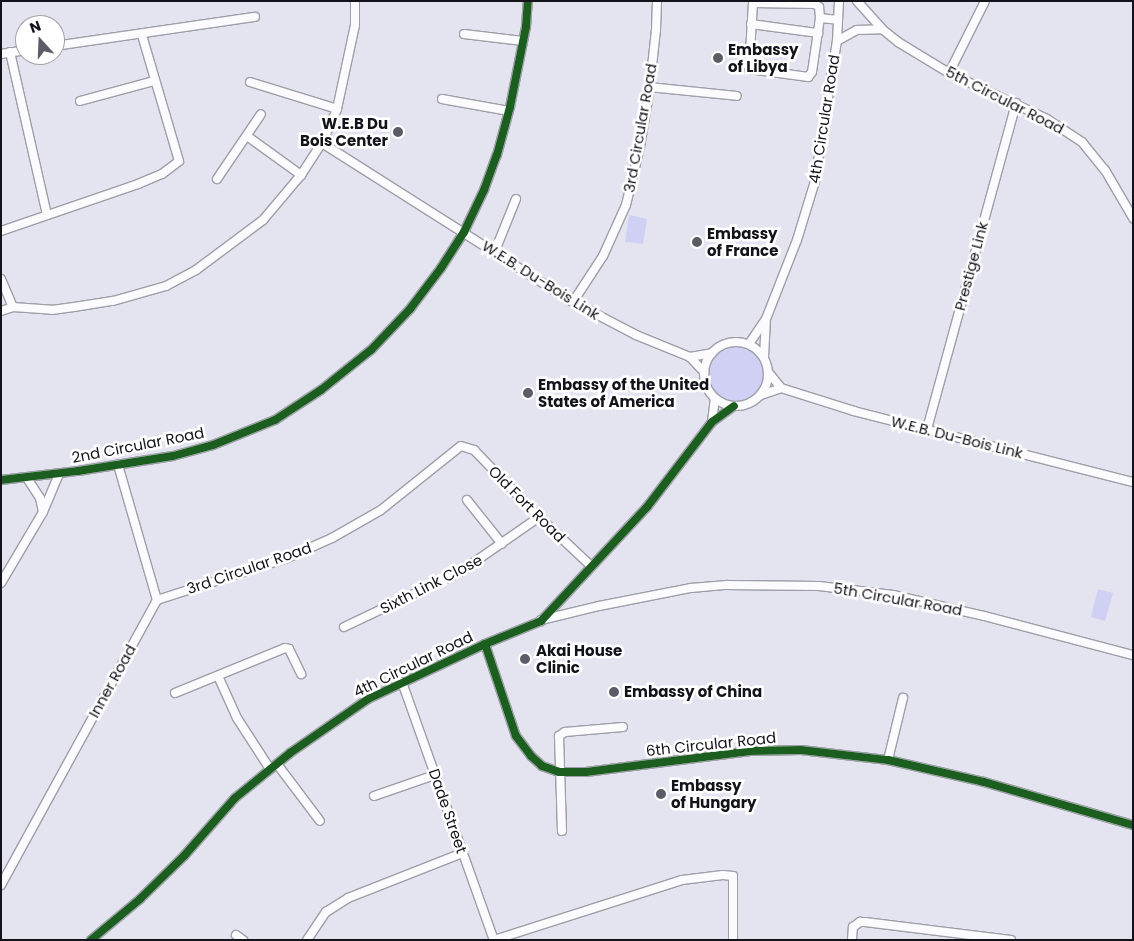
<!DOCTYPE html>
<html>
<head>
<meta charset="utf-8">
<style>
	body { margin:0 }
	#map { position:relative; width:1134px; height:941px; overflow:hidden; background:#e4e4f1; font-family:Poppins,sans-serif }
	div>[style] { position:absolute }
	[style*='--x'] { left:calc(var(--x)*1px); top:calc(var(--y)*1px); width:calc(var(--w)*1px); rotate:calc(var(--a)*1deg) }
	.green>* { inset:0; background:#d0cff4 }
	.round { border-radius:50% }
	.roads { filter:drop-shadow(1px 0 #9e9ea8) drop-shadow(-1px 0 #9e9ea8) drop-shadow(0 1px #9e9ea8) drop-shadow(0 -1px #9e9ea8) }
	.minor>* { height:8px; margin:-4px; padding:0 4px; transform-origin:4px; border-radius:4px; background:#fbfbfd }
	.minor>.ring { margin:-4px; padding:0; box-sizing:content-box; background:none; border:8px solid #fbfbfd; border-radius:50% }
	.cycleway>* { height:8px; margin:-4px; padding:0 4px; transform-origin:4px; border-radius:4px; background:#1b5e20 }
	.dots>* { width:14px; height:14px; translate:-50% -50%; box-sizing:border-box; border:2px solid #fff; border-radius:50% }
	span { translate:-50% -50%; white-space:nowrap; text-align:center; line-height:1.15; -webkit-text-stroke:5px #fff; paint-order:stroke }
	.poi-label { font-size:15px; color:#13131b; font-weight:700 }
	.left { translate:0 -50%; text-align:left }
	.right { translate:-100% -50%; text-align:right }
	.street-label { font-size:15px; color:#13131b }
	.frame { position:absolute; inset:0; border:2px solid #13131b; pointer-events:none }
	.north { position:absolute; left:15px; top:15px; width:50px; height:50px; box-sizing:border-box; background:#fff; border:1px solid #a1a1a4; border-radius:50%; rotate:340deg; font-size:14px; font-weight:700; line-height:20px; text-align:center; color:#13131b }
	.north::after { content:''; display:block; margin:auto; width:18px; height:22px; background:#5c5c66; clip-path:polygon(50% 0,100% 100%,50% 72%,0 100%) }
</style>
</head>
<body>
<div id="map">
	<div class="green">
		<div style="clip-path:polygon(629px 215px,647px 219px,643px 244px,625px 242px)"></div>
		<div class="round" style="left:707px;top:343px;width:60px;height:60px"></div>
		<div style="clip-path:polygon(1098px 589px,1113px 593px,1105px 621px,1091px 617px)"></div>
	</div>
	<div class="roads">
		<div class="minor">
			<div style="--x:857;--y:1;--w:38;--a:48"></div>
			<div style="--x:882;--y:29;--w:21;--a:39"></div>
			<div style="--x:898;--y:42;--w:60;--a:31.3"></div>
			<div style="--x:949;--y:73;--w:108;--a:25.1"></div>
			<div style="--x:1047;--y:119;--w:42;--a:33.3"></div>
			<div style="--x:1082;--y:142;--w:36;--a:51"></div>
			<div style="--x:1105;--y:170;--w:56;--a:59.7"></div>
			<div style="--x:820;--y:18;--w:11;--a:-95"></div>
			<div style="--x:819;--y:7;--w:5;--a:-143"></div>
			<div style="--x:815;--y:4;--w:62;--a:-179.1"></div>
			<div style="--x:753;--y:3;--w:66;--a:93.5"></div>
			<div style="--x:749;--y:69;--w:60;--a:7.7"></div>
			<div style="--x:808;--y:77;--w:6;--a:-51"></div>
			<div style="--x:812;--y:72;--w:55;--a:-81.6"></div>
			<div style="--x:820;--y:18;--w:18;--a:6"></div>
			<div style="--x:751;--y:24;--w:68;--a:7.7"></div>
			<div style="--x:464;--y:34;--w:59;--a:6.8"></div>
			<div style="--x:837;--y:41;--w:23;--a:-29"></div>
			<div style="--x:857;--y:30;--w:25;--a:-2"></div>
			<div style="--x:55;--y:46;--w:202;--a:-8.3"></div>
			<div style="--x:10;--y:52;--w:167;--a:77.2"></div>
			<div style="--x:1;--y:54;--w:24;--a:-9"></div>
			<div style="--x:949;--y:73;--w:80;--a:-63.4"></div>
			<div style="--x:250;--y:82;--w:91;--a:17.2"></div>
			<div style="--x:649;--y:87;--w:88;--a:5.8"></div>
			<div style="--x:442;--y:99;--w:68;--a:10.2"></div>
			<div style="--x:80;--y:101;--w:77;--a:-15.1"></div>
			<div style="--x:247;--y:136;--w:67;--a:35.8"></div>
			<div style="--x:322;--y:143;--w:297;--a:32.4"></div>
			<div style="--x:573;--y:302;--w:71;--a:27.6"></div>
			<div style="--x:636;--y:335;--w:58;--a:22.2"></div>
			<div style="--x:690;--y:357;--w:21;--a:47"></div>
			<div style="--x:217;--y:179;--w:78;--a:-55.9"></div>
			<div style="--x:1;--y:231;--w:145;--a:-18.9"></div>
			<div style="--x:138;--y:184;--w:26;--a:-23"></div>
			<div style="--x:162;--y:174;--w:21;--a:-37"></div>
			<div style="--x:179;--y:161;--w:131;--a:-106.4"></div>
			<div style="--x:495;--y:251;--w:56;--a:-68"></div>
			<div style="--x:1;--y:279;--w:30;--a:67"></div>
			<div style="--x:573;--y:302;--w:55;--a:-56.9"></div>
			<div style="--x:603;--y:256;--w:56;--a:-65.7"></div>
			<div style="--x:626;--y:205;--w:60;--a:-76.4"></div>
			<div style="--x:640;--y:147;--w:54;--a:-80.4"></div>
			<div style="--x:649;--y:94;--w:64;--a:-83.8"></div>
			<div style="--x:656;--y:30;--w:29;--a:-88"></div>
			<div style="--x:1;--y:311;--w:13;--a:-18"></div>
			<div style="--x:13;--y:307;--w:39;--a:4"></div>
			<div style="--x:52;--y:310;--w:22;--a:-8"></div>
			<div style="--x:74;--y:307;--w:39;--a:-9"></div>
			<div style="--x:113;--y:301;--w:55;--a:-15.8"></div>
			<div style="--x:166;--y:286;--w:34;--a:-28"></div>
			<div style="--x:196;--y:270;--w:84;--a:-36.7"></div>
			<div style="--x:263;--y:220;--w:59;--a:-49.8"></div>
			<div style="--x:301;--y:175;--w:38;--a:-57"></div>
			<div style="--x:322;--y:143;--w:37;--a:-66"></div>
			<div style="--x:337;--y:109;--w:86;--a:-77.9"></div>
			<div style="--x:355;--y:25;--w:24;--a:-90"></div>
			<div class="ring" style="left:704px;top:342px;width:56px;height:56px"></div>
			<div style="--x:749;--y:344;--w:30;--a:-56"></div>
			<div style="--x:766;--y:319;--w:85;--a:-68.6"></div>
			<div style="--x:797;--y:240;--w:62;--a:-73"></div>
			<div style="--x:815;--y:181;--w:142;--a:-81.1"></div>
			<div style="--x:837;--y:41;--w:40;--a:-87.1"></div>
			<div style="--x:690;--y:357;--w:22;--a:-10"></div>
			<div style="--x:764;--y:357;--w:34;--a:-87"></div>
			<div style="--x:769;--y:373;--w:19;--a:51"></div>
			<div style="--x:781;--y:388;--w:77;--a:17.5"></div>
			<div style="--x:854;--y:411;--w:288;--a:14.3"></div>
			<div style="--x:761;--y:395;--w:21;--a:-19"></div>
			<div style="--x:712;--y:422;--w:23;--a:-83"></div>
			<div style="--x:927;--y:429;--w:338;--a:-74.7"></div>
			<div style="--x:27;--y:478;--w:24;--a:57"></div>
			<div style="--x:40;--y:498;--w:14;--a:78"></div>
			<div style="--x:1;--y:480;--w:78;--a:-6.7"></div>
			<div style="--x:78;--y:471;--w:96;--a:-9"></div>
			<div style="--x:173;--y:456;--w:41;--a:-15.4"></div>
			<div style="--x:213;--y:445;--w:67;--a:-22"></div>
			<div style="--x:275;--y:420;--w:55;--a:-33.1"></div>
			<div style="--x:321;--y:390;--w:64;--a:-38.7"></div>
			<div style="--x:371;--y:350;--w:57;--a:-46.4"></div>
			<div style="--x:410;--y:309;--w:51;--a:-52.9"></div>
			<div style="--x:441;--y:268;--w:43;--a:-57.4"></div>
			<div style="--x:464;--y:232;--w:47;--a:-64.5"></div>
			<div style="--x:484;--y:190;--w:37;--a:-70"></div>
			<div style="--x:497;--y:155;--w:50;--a:-74.8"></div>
			<div style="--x:510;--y:107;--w:82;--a:-78.7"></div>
			<div style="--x:526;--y:27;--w:26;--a:-86"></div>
			<div style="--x:467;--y:500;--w:56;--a:51.5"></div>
			<div style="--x:1;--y:583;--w:82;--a:-59.4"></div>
			<div style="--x:43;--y:512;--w:41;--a:-67.2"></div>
			<div style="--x:157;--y:600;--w:137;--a:-17.9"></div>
			<div style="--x:287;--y:558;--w:49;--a:-24"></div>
			<div style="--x:332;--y:538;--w:56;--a:-29.7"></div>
			<div style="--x:381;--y:510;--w:102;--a:-38.7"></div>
			<div style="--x:461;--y:446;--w:14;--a:17"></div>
			<div style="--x:474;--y:450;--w:93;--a:45.9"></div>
			<div style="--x:539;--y:517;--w:71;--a:43.3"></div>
			<div style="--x:541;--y:620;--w:60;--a:-13.6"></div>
			<div style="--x:599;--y:606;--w:94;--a:-11.1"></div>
			<div style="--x:691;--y:588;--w:36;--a:-5"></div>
			<div style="--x:727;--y:585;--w:92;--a:0.6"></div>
			<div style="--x:819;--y:586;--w:75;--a:6.9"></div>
			<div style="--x:893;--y:595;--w:93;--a:13"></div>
			<div style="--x:984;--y:616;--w:154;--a:14.7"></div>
			<div style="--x:344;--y:627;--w:128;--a:-25.4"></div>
			<div style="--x:460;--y:572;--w:96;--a:-34.8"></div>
			<div style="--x:485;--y:644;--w:97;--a:71.4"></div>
			<div style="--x:516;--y:736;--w:25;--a:53"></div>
			<div style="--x:531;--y:756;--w:15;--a:42"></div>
			<div style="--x:542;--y:766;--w:18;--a:19"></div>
			<div style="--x:559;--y:772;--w:27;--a:0"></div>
			<div style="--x:586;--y:772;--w:164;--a:-7.3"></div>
			<div style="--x:749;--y:751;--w:52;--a:-1.1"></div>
			<div style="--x:801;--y:750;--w:88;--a:6.6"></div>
			<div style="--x:888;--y:760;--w:98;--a:12.9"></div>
			<div style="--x:984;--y:782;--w:155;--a:16.1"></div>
			<div style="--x:218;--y:676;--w:46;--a:65.7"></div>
			<div style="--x:237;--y:718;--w:61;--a:57.1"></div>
			<div style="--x:402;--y:682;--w:274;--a:70.4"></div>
			<div style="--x:175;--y:693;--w:119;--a:-22.2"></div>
			<div style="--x:285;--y:648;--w:4;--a:14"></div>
			<div style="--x:289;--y:649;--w:28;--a:64"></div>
			<div style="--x:888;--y:760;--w:64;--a:-76.4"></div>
			<div style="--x:277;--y:764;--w:71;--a:53"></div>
			<div style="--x:374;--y:796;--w:65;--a:-19"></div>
			<div style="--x:562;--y:831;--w:95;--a:-91.8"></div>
			<div style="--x:559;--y:736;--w:7;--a:-34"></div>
			<div style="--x:565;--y:732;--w:58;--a:-4.9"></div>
			<div style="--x:1;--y:885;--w:325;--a:-61.3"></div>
			<div style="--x:157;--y:600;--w:141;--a:-106.1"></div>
			<div style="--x:236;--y:935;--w:9;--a:36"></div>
			<div style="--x:91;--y:940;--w:64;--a:-39.9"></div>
			<div style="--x:140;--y:899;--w:62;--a:-44.3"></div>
			<div style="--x:184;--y:856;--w:77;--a:-48.7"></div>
			<div style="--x:235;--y:798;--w:71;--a:-39.3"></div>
			<div style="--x:290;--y:753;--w:95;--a:-34.7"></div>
			<div style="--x:368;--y:699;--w:129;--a:-25.2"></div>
			<div style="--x:485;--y:644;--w:61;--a:-22.3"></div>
			<div style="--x:541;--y:621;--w:156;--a:-47.1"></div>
			<div style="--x:647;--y:507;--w:107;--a:-52.6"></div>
			<div style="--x:712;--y:422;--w:27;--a:-36"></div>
			<div style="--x:307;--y:940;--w:34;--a:-56"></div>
			<div style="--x:326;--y:912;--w:26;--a:-32"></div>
			<div style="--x:348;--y:898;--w:123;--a:-21.5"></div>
			<div style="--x:494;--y:940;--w:197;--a:-17.7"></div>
			<div style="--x:682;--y:880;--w:41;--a:-7"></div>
			<div style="--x:723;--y:875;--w:10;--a:6"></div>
			<div style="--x:733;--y:876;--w:64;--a:90"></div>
			<div style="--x:852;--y:940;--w:13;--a:-86"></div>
			<div style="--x:853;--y:927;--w:9;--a:-36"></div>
			<div style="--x:860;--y:922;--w:5;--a:0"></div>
			<div style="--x:865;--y:922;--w:147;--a:7"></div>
		</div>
	</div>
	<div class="cycleway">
		<div style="--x:1;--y:480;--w:78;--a:-6.7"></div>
		<div style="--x:78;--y:471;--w:96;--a:-9"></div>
		<div style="--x:173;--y:456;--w:41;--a:-15.4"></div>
		<div style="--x:213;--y:445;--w:67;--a:-22"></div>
		<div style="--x:275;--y:420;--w:55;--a:-33.1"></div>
		<div style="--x:321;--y:390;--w:64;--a:-38.7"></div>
		<div style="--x:371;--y:350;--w:57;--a:-46.4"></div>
		<div style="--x:410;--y:309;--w:51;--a:-52.9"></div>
		<div style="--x:441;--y:268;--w:43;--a:-57.4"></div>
		<div style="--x:464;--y:232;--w:47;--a:-64.5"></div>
		<div style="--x:484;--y:190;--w:37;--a:-70"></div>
		<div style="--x:497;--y:155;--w:50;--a:-74.8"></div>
		<div style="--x:510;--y:107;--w:82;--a:-78.7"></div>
		<div style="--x:526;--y:27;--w:26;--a:-86"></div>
		<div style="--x:485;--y:644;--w:97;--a:71.4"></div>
		<div style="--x:516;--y:736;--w:25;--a:53"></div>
		<div style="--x:531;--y:756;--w:15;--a:42"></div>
		<div style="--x:542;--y:766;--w:18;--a:19"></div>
		<div style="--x:559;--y:772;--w:27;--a:0"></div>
		<div style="--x:586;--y:772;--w:164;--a:-7.3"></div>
		<div style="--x:749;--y:751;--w:52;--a:-1.1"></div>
		<div style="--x:801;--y:750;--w:88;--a:6.6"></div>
		<div style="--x:888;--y:760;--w:98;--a:12.9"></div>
		<div style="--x:984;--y:782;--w:155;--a:16.1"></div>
		<div style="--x:91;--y:940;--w:64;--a:-39.9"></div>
		<div style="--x:140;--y:899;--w:62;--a:-44.3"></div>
		<div style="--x:184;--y:856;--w:77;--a:-48.7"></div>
		<div style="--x:235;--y:798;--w:71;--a:-39.3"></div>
		<div style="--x:290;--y:753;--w:95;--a:-34.7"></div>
		<div style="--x:368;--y:699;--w:129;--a:-25.2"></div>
		<div style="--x:485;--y:644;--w:61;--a:-22.3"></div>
		<div style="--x:541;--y:621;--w:156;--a:-47.1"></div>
		<div style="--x:647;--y:507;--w:107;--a:-52.6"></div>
		<div style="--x:712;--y:422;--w:27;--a:-36"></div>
	</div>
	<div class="dots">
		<div style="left:718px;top:58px;background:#5c5c66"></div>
		<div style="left:398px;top:132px;background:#5c5c66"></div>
		<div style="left:697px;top:242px;background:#5c5c66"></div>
		<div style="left:528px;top:393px;background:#5c5c66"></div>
		<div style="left:525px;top:659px;background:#5c5c66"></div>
		<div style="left:614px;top:692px;background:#5c5c66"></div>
		<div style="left:661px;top:794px;background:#5c5c66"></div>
	</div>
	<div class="poi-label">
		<span class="left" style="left:728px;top:58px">Embassy<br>of Libya</span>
		<span class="right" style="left:388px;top:132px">W.E.B Du<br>Bois Center</span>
		<span class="left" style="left:707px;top:242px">Embassy<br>of France</span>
		<span class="left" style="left:538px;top:393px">Embassy of the United<br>States of America</span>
		<span class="left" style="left:536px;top:659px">Akai House<br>Clinic</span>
		<span class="left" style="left:624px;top:692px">Embassy of China</span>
		<span class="left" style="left:671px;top:794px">Embassy<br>of Hungary</span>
	</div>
	<div class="street-label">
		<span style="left:1005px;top:100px;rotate:27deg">5th Circular Road</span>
		<span style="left:824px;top:119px;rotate:-81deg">4th Circular Road</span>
		<span style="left:640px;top:128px;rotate:-80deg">3rd Circular Road</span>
		<span style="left:971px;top:266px;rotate:-75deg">Prestige Link</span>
		<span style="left:541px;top:280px;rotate:32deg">W.E.B. Du-Bois Link</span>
		<span style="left:957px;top:437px;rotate:14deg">W.E.B. Du-Bois Link</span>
		<span style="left:138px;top:445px;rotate:-11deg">2nd Circular Road</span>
		<span style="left:527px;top:504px;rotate:45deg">Old Fort Road</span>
		<span style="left:249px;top:568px;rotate:-19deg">3rd Circular Road</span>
		<span style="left:431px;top:584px;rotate:-27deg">Sixth Link Close</span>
		<span style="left:898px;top:599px;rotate:10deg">5th Circular Road</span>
		<span style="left:413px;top:664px;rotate:-26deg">4th Circular Road</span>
		<span style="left:112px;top:681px;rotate:-61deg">Inner Road</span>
		<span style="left:711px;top:744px;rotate:-6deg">6th Circular Road</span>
		<span style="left:448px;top:811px;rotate:71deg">Dade Street</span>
	</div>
	<div class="frame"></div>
	<div class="north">N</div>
</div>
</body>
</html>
